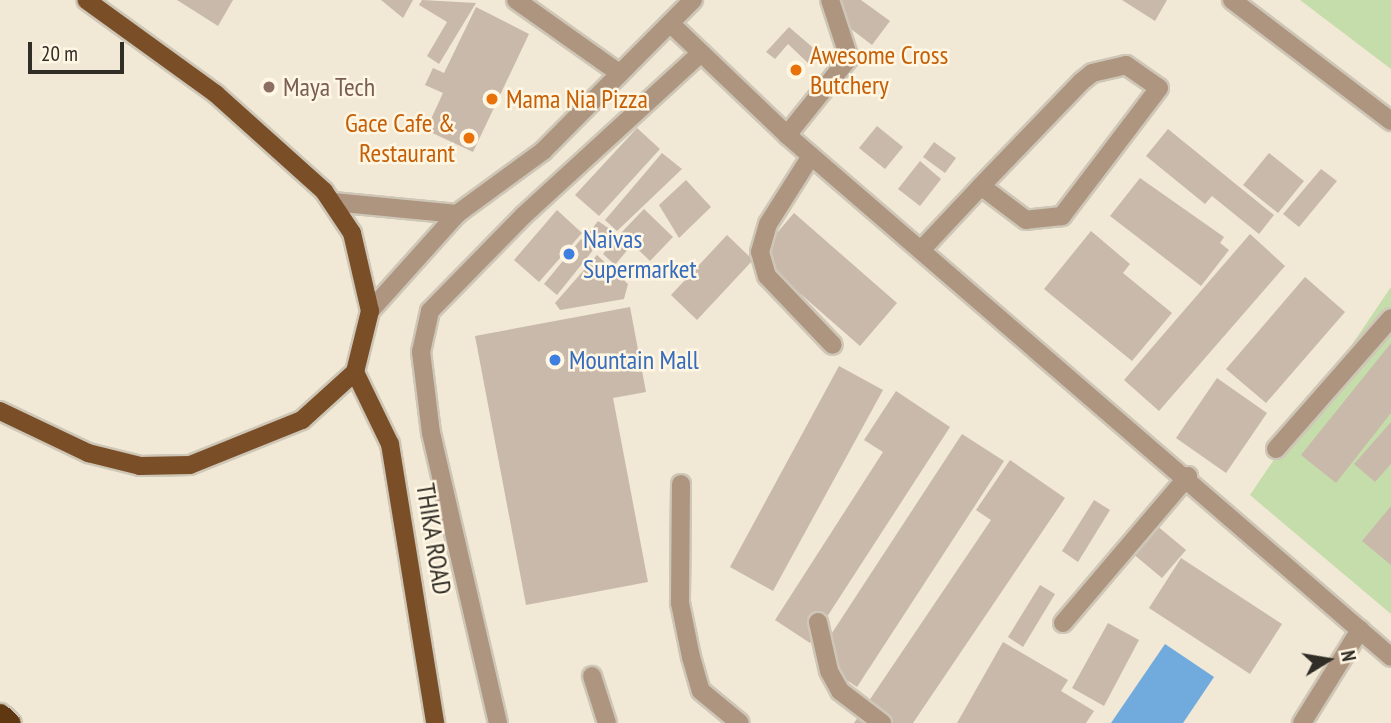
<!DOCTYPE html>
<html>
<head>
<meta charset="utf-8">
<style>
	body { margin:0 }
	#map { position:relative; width:1391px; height:723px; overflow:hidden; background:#f1e8d5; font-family:"PT Sans Narrow",sans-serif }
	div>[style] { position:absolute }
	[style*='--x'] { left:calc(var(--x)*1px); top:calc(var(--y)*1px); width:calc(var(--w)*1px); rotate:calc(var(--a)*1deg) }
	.green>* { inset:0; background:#c5ddab }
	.water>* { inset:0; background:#71aadc }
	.building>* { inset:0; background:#c9b9ab }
	.roads { filter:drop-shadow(2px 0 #cec6b6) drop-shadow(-2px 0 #cec6b6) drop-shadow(0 2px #cec6b6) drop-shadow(0 -2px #cec6b6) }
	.minor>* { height:18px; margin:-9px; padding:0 9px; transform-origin:9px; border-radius:9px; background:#ae9580 }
	.major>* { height:18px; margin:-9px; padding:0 9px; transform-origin:9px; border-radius:9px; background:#7a4e27 }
	.highway>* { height:21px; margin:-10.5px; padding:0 10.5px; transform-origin:10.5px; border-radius:10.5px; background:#5f3812 }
	.dots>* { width:19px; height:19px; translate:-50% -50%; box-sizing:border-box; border:4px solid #fff6e3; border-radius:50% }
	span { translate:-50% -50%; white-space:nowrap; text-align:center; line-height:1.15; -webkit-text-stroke:5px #fff6e3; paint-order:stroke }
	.food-label { font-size:26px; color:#c56008 }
	.left { translate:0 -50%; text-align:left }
	.right { translate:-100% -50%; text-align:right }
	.education-label { font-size:26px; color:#785e54 }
	.shop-label { font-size:26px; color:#366cbe }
	.street-label { font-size:26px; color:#302d26 }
	.north { position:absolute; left:1293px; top:625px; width:70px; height:70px; -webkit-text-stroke:5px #fff6e3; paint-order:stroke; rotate:79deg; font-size:19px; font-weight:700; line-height:28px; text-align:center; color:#302d26 }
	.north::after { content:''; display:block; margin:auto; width:24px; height:32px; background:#302d26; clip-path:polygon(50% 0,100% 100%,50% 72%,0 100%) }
	.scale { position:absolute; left:28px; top:42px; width:96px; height:32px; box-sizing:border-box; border:4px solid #302d26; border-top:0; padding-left:9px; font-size:21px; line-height:24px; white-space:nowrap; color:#302d26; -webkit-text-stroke:5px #fff6e3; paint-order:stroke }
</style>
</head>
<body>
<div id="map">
	<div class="green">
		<div style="clip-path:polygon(1300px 0,1391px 0,1391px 69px)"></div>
		<div style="clip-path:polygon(1391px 287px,1391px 614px,1250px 495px)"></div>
	</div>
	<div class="water">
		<div style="clip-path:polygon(1165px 644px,1214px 677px,1183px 723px,1111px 723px)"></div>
	</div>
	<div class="building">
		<div style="clip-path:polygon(177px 0,233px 0,218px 26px)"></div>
		<div style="clip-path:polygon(381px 0,413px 0,403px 18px)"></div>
		<div style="clip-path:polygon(422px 0,476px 3px,439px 64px,427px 56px,447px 22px,419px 5px)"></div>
		<div style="clip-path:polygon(832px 0,861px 0,890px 21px,872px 45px,825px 9px)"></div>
		<div style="clip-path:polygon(1122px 0,1167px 0,1155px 21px)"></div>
		<div style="clip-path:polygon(476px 7px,529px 34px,473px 152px,426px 130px,443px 93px,425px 85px,433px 68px,444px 73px)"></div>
		<div style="clip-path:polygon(789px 27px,818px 52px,808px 63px,788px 44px,775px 59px,766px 52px)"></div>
		<div style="clip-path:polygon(877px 126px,903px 147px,885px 169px,859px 148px)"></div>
		<div style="clip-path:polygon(637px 128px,660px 149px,599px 216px,575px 195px)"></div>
		<div style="clip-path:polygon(1168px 129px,1274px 215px,1259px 234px,1212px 196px,1205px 204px,1146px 156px)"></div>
		<div style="clip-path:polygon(934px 142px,956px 158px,945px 173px,923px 157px)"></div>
		<div style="clip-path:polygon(662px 153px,682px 169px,617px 231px,605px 220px)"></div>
		<div style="clip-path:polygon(1269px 153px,1304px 181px,1278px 213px,1243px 185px)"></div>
		<div style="clip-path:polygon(920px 161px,941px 179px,920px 206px,898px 189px)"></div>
		<div style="clip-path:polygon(1321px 169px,1337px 181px,1299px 227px,1283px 214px)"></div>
		<div style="clip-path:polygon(1140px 178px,1224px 237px,1220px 243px,1229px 250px,1201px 286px,1110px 216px)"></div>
		<div style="clip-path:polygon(686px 180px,711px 207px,679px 238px,659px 205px)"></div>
		<div style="clip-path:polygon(644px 209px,673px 237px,650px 261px,621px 233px)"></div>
		<div style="clip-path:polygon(557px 210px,582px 233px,539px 282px,514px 260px)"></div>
		<div style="clip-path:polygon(794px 213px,897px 303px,860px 346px,757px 256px)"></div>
		<div style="clip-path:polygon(598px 221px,614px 232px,602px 250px,586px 237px)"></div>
		<div style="clip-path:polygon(1091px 231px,1130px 264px,1123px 273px,1172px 313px,1132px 361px,1044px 289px)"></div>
		<div style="clip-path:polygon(1250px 234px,1285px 266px,1159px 411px,1124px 380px)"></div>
		<div style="clip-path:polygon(727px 235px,753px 260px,697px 320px,671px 295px)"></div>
		<div style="clip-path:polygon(617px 237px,629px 248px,615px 265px,603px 254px)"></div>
		<div style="clip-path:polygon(581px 239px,594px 249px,557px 295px,544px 284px)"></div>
		<div style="clip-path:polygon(597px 255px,628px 284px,624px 299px,560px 310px,555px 303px)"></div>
		<div style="clip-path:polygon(1305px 277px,1345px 312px,1266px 403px,1226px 369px)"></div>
		<div style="clip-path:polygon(630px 307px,646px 392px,613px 398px,648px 582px,526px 605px,475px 336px)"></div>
		<div style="clip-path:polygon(1391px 343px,1391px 413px,1336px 483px,1301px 455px)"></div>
		<div style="clip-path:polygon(839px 366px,883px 390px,773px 591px,730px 567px)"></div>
		<div style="clip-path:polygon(1217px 378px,1267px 413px,1226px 473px,1176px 438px)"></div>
		<div style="clip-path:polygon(896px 391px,950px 427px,810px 643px,775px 620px,883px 452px,864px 440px)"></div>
		<div style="clip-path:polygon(1391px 422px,1391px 464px,1375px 482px,1354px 464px)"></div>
		<div style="clip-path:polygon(962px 434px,1004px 461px,857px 687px,815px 659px)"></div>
		<div style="clip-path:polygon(1010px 460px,1065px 498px,913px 723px,854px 723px,991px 520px,976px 510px)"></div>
		<div style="clip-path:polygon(1094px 500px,1110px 510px,1078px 562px,1062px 551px)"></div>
		<div style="clip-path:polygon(1391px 506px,1391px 565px,1362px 541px)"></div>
		<div style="clip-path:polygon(1156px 525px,1186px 550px,1162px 578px,1132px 553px)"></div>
		<div style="clip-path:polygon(1181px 558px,1282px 624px,1250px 674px,1149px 608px)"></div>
		<div style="clip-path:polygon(1040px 585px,1055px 594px,1023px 647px,1008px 637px)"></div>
		<div style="clip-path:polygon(1108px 623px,1139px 640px,1104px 706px,1072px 688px)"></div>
		<div style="clip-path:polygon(1003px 642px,1068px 680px,1061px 691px,1094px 711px,1086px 723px,957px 723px)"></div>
	</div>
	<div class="roads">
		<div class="minor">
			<div style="--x:516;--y:0;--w:126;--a:35.3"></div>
			<div style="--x:1232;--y:0;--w:200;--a:37.3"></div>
			<div style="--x:672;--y:25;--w:159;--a:43.7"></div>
			<div style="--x:787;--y:135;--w:798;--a:40.83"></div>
			<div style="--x:787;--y:135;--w:99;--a:-51.2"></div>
			<div style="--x:849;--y:58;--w:61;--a:-108.1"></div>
			<div style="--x:811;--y:156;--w:80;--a:122.3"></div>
			<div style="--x:768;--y:224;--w:29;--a:106"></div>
			<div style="--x:760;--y:252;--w:25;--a:74"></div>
			<div style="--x:767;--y:276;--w:95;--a:46.3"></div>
			<div style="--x:333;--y:202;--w:125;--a:5.5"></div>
			<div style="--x:921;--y:250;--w:88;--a:-46.8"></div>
			<div style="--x:981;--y:186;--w:144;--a:-46.1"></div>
			<div style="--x:1081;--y:82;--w:14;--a:-39"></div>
			<div style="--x:1092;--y:73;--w:35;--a:-13"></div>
			<div style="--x:1126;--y:65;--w:40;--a:34.9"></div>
			<div style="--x:1159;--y:88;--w:161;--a:127.2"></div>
			<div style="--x:1062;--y:216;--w:36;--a:174"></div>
			<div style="--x:1026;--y:220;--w:56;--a:-142.9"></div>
			<div style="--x:370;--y:311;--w:130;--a:-48.1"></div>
			<div style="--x:457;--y:214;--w:107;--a:-36.2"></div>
			<div style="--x:543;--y:151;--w:213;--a:-45.2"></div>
			<div style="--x:1276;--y:449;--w:174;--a:-48.7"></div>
			<div style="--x:681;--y:484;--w:119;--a:90.5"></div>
			<div style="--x:680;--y:603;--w:55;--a:78.5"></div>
			<div style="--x:691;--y:657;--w:35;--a:74"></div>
			<div style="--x:701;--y:691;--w:50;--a:39.4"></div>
			<div style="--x:818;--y:622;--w:50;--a:77.3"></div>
			<div style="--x:829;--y:671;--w:23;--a:61"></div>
			<div style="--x:840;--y:691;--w:53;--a:37.3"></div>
			<div style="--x:1063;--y:623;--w:193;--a:-49.6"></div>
			<div style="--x:592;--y:676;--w:49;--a:72.3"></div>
			<div style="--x:498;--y:723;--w:298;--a:-103"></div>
			<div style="--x:431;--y:433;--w:82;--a:-97"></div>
			<div style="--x:421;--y:352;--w:42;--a:-77.6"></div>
			<div style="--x:430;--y:311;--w:134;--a:-45.6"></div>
			<div style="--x:524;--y:215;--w:240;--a:-42.5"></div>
			<div style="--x:1302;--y:723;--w:110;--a:-58.1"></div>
		</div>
		<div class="major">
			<div style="--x:355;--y:372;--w:80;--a:64.1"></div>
			<div style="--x:390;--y:444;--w:283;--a:80.8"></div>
			<div style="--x:0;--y:411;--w:98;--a:25.5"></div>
			<div style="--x:88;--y:453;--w:54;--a:14"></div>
			<div style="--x:140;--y:466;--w:50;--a:-1.1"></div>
			<div style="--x:190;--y:465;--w:121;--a:-21.9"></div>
			<div style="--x:302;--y:420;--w:72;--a:-42.2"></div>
			<div style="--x:355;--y:372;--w:63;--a:-76.2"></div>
			<div style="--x:370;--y:311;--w:80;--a:-103"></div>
			<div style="--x:352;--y:233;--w:50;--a:-123.7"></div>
			<div style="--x:324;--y:191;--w:145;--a:-138.1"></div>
			<div style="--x:216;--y:94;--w:160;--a:-144.1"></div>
		</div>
		<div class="highway">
			<div style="--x:0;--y:714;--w:13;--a:42"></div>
		</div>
	</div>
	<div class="dots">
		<div style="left:796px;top:70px;background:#e8710a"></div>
		<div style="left:269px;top:87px;background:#8d6e63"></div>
		<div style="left:492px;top:99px;background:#e8710a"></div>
		<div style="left:469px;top:138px;background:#e8710a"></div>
		<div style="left:569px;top:254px;background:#3f7fe0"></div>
		<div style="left:555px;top:360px;background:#3f7fe0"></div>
	</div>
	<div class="food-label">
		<span class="left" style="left:810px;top:70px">Awesome Cross<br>Butchery</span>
		<span class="left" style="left:506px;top:99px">Mama Nia Pizza</span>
		<span class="right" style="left:455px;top:138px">Gace Cafe &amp;<br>Restaurant</span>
	</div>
	<div class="education-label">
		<span class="left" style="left:283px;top:87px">Maya Tech</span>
	</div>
	<div class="shop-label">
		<span class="left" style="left:583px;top:254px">Naivas<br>Supermarket</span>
		<span class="left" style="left:569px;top:360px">Mountain Mall</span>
	</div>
	<div class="street-label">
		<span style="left:434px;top:539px;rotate:81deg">THIKA ROAD</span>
	</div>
	<div class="north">N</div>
	<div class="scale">20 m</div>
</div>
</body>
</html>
